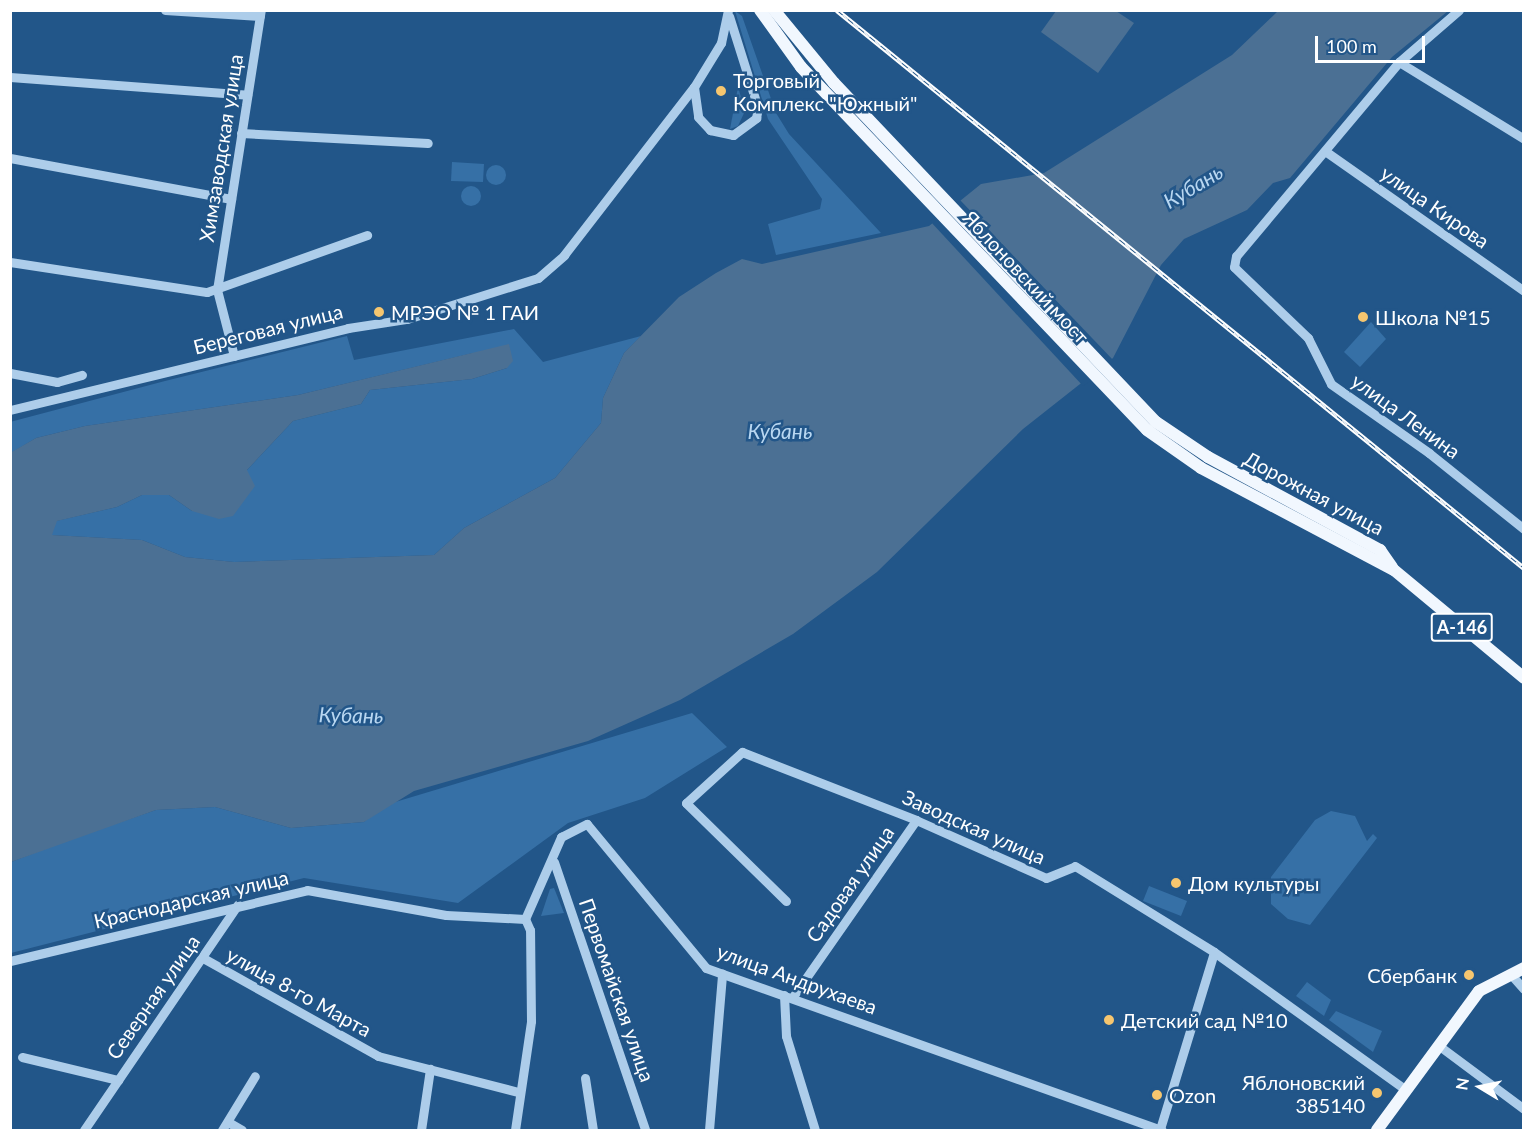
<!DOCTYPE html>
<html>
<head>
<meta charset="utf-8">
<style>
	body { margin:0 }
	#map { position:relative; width:1534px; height:1141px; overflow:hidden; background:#225689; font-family:Lato,sans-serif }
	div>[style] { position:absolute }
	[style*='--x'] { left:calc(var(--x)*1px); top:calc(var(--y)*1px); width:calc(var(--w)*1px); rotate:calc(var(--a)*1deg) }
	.green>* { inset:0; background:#3670a6 }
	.round { border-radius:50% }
	.water>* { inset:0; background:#4b7094 }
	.pier>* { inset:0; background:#225689 }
	.minor>* { height:9px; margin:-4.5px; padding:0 4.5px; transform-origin:4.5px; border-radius:4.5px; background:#adcdea }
	.major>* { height:12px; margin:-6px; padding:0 6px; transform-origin:6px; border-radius:6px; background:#f1f7fe }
	.rail>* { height:4.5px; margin-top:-2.25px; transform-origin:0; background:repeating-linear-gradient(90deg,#225689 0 7px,#fff 0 14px); box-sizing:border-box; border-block:2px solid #fff }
	.dots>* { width:16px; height:16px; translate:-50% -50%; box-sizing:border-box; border:3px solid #225689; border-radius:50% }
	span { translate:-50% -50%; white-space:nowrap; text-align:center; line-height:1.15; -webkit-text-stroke:5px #225689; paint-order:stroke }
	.shield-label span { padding:2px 4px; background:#225689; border:2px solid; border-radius:4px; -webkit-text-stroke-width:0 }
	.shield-label { font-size:18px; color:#fff; font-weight:700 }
	.poi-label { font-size:20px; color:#fff }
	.left { translate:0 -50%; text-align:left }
	.right { translate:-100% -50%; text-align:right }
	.street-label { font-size:20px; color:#fff }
	.water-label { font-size:21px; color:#b9d7f1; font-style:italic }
	.frame { position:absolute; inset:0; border:12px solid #fff; pointer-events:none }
	.north { position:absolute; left:1450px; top:1057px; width:60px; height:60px; -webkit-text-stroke:4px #225689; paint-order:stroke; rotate:280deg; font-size:16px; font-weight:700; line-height:24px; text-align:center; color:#fff }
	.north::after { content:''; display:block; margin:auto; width:21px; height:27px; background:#fff; clip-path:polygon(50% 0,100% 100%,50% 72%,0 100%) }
	.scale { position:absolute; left:1315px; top:36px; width:110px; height:27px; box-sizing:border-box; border:3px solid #fff; border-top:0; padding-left:8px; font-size:18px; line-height:21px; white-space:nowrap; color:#fff; -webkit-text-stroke:4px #225689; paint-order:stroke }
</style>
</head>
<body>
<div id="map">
	<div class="green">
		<div style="clip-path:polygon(735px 11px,742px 16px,776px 113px,789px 134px,881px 233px,776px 255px,768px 224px,820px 209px,822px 199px,768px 119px)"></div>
		<div style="clip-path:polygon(738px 87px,745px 111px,738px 126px,730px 129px)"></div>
		<div style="clip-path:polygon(452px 162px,484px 164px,483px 182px,451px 181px)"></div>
		<div class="round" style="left:486px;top:165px;width:20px;height:20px"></div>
		<div class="round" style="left:461px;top:186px;width:20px;height:20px"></div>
		<div style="clip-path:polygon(1371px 322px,1386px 339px,1360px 367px,1344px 352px)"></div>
		<div style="clip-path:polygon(514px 329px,543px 362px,641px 336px,624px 353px,603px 398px,601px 423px,555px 478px,464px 528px,434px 555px,234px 562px,185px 557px,142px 540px,51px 535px,56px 521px,117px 507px,142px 495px,169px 495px,192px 511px,247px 470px,293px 421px,361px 404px,370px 390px,472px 379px,507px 368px,473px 353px,298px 395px,85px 426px,36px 438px,11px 453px,10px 422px,165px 381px,347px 336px,354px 360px)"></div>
		<div style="clip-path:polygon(692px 713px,727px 747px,645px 798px,568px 823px,458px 903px,304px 878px,11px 953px,11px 862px,68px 840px,156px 810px,215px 807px,291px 828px,364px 822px,382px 806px)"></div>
		<div style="clip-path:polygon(1331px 811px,1355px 816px,1367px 841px,1373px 834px,1377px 838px,1310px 925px,1288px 919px,1271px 904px,1271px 877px,1315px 820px)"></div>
		<div style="clip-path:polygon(1149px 886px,1187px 901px,1181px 916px,1143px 901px)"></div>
		<div style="clip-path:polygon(554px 888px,564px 913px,541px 916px,550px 889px)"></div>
		<div style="clip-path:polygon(1307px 982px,1331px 1000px,1324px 1016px,1296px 996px)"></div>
		<div style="clip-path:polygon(1336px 1011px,1382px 1031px,1373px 1052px,1329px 1020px)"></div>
	</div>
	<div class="water">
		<div style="clip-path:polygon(1056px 11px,1116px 11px,1134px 23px,1098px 73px,1041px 32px)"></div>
		<div style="clip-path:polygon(1278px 11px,1448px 11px,1392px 57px,1290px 178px,1273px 183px,1247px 210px,1184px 239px,1161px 265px,1113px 358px,1023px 429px,877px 572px,793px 634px,680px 700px,588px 741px,414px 791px,364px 822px,291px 828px,215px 807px,156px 810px,11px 862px,10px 453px,36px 438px,85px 426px,298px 395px,509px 344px,513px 361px,507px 368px,472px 379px,370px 390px,361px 404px,293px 421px,247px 470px,255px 486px,233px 516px,219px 519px,192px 511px,169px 495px,142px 495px,117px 507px,57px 521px,52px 535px,142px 540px,185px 557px,234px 562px,434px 555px,464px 528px,555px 478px,601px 423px,603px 398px,624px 353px,679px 297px,716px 273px,742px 259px,762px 264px,929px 226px,981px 184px,1044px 173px,1232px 55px)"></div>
	</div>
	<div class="pier">
		<div style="clip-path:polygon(960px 200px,1114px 361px,1095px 378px,1083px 386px,930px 221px)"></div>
	</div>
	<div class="minor">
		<div style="--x:165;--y:10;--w:95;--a:3.6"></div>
		<div style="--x:1459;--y:10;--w:79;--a:139.1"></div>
		<div style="--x:1399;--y:62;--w:253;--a:130"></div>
		<div style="--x:1236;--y:256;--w:11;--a:100"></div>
		<div style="--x:1234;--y:267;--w:103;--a:43.8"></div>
		<div style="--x:1308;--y:338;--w:51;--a:63.4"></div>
		<div style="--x:1331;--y:384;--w:120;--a:35.1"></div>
		<div style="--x:1429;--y:453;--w:122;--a:38.7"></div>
		<div style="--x:1399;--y:62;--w:147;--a:31.6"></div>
		<div style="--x:10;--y:77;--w:238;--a:4.3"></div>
		<div style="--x:694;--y:87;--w:30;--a:82"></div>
		<div style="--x:698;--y:117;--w:18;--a:47"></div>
		<div style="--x:710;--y:130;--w:24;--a:12"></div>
		<div style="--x:733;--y:135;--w:29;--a:-36"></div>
		<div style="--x:756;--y:118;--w:10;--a:-79"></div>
		<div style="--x:758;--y:108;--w:96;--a:-107.5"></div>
		<div style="--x:241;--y:133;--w:187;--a:3.1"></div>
		<div style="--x:1325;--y:151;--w:243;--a:35.1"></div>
		<div style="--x:10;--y:158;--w:225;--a:10.5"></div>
		<div style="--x:10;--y:262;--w:199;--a:8.7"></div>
		<div style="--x:207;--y:292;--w:170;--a:-19.6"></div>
		<div style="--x:234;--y:356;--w:68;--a:-104.4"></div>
		<div style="--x:217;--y:290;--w:283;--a:-81.1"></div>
		<div style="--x:10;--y:373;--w:48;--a:10.8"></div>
		<div style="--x:57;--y:382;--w:26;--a:-16"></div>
		<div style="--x:10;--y:410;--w:348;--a:-13.6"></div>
		<div style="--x:348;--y:328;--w:60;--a:-8.7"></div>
		<div style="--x:407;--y:319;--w:137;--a:-17.4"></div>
		<div style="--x:538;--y:278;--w:35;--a:-41"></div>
		<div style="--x:564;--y:255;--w:212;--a:-52.3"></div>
		<div style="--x:694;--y:87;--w:52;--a:-58.5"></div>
		<div style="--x:721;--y:43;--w:33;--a:-78"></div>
		<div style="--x:554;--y:862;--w:283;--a:71.2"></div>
		<div style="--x:786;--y:901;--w:140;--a:-135.6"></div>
		<div style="--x:686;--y:803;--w:76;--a:-42.3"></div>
		<div style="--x:742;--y:752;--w:187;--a:21.3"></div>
		<div style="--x:916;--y:820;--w:142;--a:24"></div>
		<div style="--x:1046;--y:878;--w:31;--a:-22"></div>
		<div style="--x:1075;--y:866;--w:163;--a:31.7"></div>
		<div style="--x:525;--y:919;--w:90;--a:-66.3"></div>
		<div style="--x:561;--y:837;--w:29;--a:-27"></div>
		<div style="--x:587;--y:824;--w:187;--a:50.4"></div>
		<div style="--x:706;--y:968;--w:484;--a:19.6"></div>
		<div style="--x:203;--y:958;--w:201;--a:29.2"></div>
		<div style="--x:378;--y:1056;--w:145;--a:14.4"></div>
		<div style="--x:10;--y:961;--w:305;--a:-13.4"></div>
		<div style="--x:307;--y:890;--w:141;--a:10.2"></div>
		<div style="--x:446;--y:915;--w:79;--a:2.9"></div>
		<div style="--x:1514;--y:978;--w:15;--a:48"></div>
		<div style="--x:784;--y:995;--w:41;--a:87.2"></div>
		<div style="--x:786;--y:1036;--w:98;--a:72.9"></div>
		<div style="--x:792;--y:998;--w:217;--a:-55.1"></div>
		<div style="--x:1438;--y:1045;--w:107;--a:36.7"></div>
		<div style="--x:22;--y:1057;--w:99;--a:13.5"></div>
		<div style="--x:585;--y:1078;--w:53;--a:81.3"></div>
		<div style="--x:228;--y:1122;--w:16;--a:30"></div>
		<div style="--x:1160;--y:1129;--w:185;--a:-73"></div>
		<div style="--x:1214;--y:952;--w:235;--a:35.7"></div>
		<div style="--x:84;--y:1130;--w:273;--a:-55.7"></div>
		<div style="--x:222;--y:1130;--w:63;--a:-58.6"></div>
		<div style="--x:421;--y:1130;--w:62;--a:-81.6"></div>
		<div style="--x:515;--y:1130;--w:110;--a:-81.6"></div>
		<div style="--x:531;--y:1021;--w:91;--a:-90.6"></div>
		<div style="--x:530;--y:930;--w:12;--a:-114"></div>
		<div style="--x:709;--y:1130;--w:157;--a:-85.2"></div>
	</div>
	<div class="major">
		<div style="--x:760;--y:10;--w:70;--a:54.3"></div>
		<div style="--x:801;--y:67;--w:501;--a:46.37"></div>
		<div style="--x:1147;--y:430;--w:66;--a:35.1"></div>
		<div style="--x:1201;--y:468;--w:218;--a:27.9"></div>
		<div style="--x:1394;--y:570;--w:169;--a:39.7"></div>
		<div style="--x:774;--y:10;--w:94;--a:50.6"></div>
		<div style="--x:834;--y:83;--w:468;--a:46.5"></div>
		<div style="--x:1156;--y:422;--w:63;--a:33.9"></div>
		<div style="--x:1208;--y:457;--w:196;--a:28.4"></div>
		<div style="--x:1380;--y:550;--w:21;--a:55"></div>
		<div style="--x:1377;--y:1130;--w:172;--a:-53.7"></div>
		<div style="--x:1479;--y:991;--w:51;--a:-27.1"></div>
	</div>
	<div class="rail">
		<div style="--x:837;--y:10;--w:885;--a:39.08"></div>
	</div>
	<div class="dots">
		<div style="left:721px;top:91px;background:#f6c66f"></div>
		<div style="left:379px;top:312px;background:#f6c66f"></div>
		<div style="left:1363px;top:317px;background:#f6c66f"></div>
		<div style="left:1176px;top:883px;background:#f6c66f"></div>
		<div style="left:1469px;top:975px;background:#f6c66f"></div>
		<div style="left:1109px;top:1020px;background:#f6c66f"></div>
		<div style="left:1377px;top:1093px;background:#f6c66f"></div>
		<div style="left:1157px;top:1095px;background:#f6c66f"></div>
	</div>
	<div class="shield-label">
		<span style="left:1462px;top:627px">А-146</span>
	</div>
	<div class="poi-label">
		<span class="left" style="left:733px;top:92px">Торговый<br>Комплекс "Южный"</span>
		<span class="left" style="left:391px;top:312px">МРЭО № 1 ГАИ</span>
		<span class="left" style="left:1375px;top:317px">Школа №15</span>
		<span class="left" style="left:1188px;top:883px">Дом культуры</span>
		<span class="right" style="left:1457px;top:975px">Сбербанк</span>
		<span class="left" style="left:1121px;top:1020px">Детский сад №10</span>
		<span class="right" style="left:1365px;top:1094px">Яблоновский<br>385140</span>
		<span class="left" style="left:1169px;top:1095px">Ozon</span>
	</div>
	<div class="street-label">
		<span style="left:221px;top:148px;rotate:-81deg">Химзаводская улица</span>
		<span style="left:1435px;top:207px;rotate:35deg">улица Кирова</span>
		<span style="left:1026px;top:277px;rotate:47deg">Яблоновский мост</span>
		<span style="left:268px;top:329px;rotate:-14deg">Береговая улица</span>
		<span style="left:1406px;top:416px;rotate:36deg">улица Ленина</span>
		<span style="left:1314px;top:493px;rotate:28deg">Дорожная улица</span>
		<span style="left:974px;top:827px;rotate:24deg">Заводская улица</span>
		<span style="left:850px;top:884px;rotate:-55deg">Садовая улица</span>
		<span style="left:191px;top:899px;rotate:-13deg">Краснодарская улица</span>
		<span style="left:797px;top:979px;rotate:20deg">улица Андрухаева</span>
		<span style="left:617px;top:990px;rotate:71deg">Первомайская улица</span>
		<span style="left:299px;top:992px;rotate:29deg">улица 8-го Марта</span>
		<span style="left:153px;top:997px;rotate:-55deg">Северная улица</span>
	</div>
	<div class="water-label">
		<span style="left:1193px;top:186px;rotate:-31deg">Кубань</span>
		<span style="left:780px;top:431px">Кубань</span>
		<span style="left:351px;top:715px;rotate:1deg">Кубань</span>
	</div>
	<div class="frame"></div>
	<div class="north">N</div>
	<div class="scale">100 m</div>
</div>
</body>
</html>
